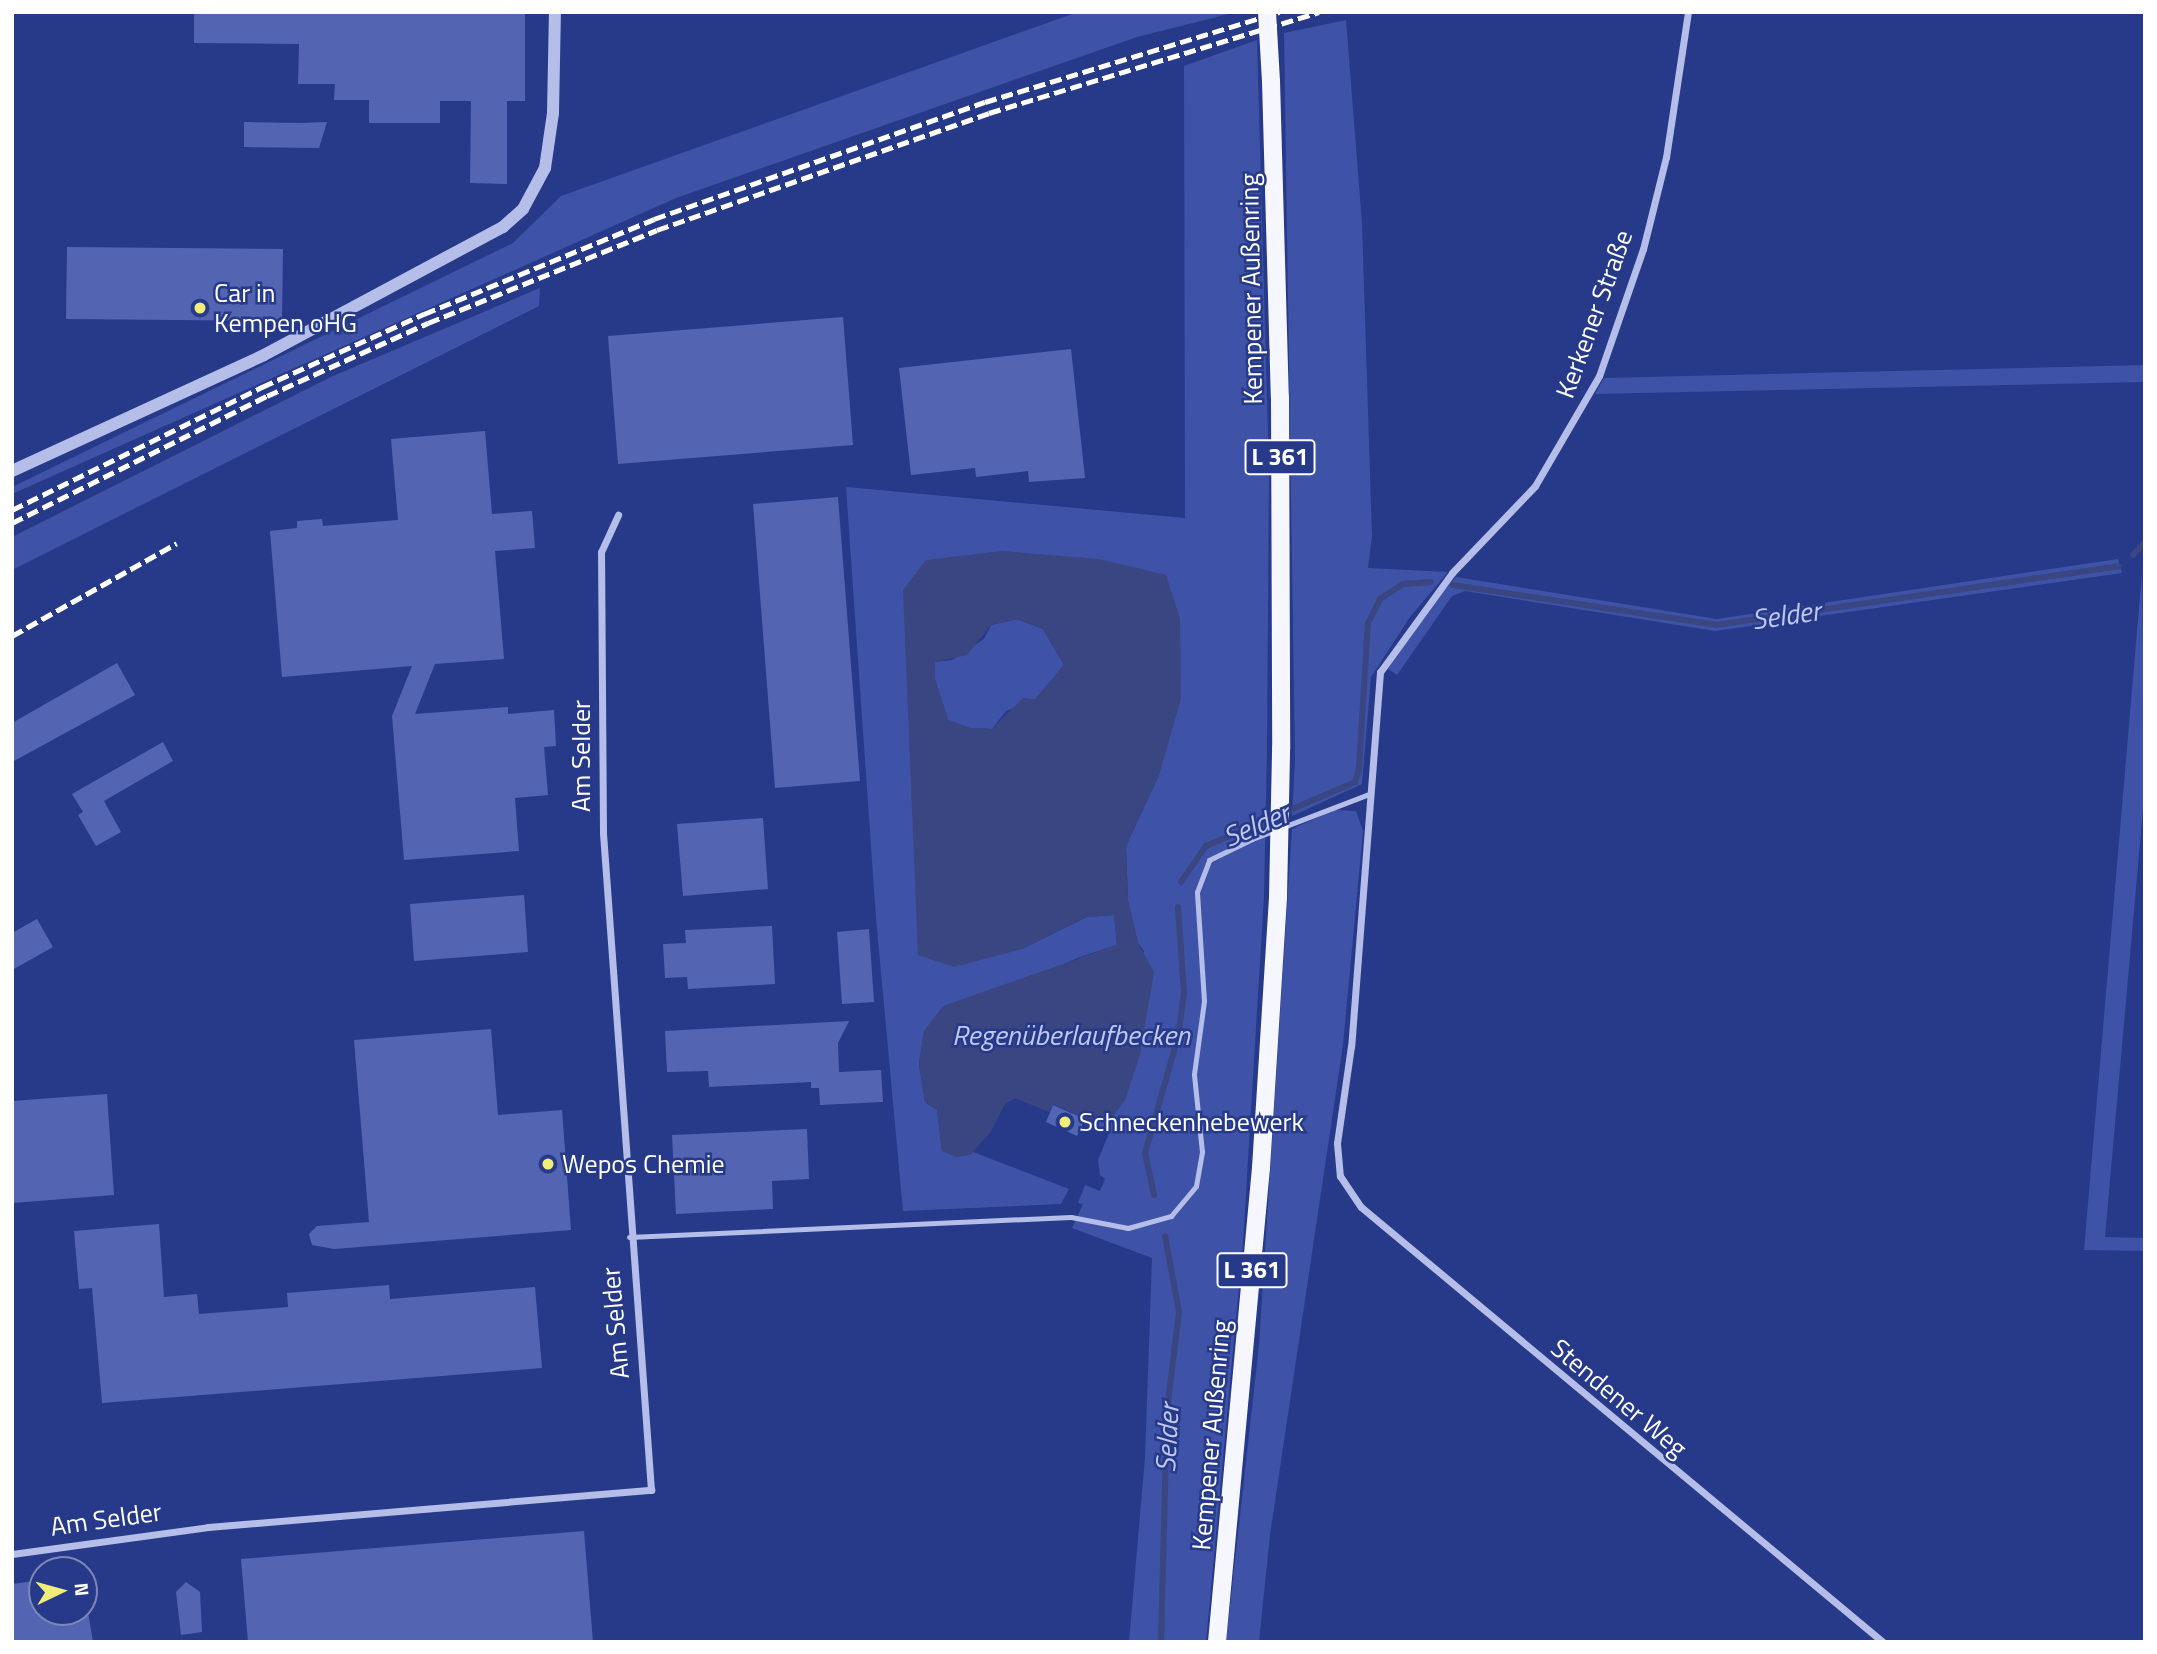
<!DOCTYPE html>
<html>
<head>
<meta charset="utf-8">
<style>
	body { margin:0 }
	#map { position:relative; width:2157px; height:1654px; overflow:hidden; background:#273989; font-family:"Titillium Web",sans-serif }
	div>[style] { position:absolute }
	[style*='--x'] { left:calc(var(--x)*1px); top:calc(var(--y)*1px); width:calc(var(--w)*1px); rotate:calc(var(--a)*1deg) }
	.green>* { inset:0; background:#3e53a7 }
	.water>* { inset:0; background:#394681 }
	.stream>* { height:6px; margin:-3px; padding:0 3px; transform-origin:3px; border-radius:3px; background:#394681 }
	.building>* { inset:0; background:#5365b2 }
	.service>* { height:5px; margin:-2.5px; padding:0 2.5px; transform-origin:2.5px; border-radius:2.5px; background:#b4bee9 }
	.minor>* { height:7px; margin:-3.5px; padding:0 3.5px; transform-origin:3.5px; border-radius:3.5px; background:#b4bee9 }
	.tertiary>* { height:12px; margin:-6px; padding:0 6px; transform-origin:6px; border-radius:6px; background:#b4bee9 }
	.primary>* { height:18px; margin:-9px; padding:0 9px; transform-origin:9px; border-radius:9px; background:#f6f7fe }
	.rail>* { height:5px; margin-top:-2.5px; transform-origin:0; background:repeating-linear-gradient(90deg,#fff 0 12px,transparent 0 17px) }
	.primary-bridge>* { height:18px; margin:-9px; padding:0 9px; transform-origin:9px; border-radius:9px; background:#f6f7fe }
	.dots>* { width:19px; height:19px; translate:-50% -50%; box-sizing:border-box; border:4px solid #273989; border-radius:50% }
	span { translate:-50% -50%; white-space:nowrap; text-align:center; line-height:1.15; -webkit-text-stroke:5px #273989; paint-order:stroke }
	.shield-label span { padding:2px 5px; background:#273989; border:2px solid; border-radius:5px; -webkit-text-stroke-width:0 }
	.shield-label { font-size:24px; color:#fff; font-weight:700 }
	.street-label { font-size:26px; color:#fff }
	.poi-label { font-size:26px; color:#fff }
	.left { translate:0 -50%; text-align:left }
	.water-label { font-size:28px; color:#bfc9f0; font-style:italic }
	.frame { position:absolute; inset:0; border:14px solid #fff; pointer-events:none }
	.north { position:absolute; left:28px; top:1556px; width:70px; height:70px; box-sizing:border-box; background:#273989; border:2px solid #7d88b8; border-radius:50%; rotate:85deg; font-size:19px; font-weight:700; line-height:28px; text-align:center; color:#fff }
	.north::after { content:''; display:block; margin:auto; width:24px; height:32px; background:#f1ed79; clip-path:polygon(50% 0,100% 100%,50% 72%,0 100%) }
</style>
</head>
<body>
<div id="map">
	<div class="green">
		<div style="clip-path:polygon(1078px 12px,1237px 12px,1137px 37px,676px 198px,12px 494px,12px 487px,513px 243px,561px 196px)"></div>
		<div style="clip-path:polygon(1346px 20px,1362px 223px,1372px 536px,1368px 568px,1448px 572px,1410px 617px,1371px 677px,1362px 784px,1292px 816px,1295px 761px,1284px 33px)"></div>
		<div style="clip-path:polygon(1257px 40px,1269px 470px,1267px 750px,1264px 896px,1243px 1242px,1206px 1642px,1129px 1642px,1145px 1457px,1152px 1258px,1072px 1228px,1083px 1204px,1078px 1203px,1085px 1185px,1100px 1191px,1105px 1179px,1100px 1175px,1098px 1160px,1109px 1133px,1084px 1122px,1109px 1122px,1144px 951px,1138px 943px,1128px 901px,1126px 846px,1159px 775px,1180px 619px,903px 590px,1022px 949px,1087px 917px,1114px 915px,1117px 945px,1077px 958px,924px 1031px,919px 1064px,925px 1102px,937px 1110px,942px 1151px,970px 1155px,973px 1152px,1069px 1189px,1061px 1204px,903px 1211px,876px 918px,846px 487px,1185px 518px,1184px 66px)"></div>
		<div style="clip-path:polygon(540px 288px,539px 306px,12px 570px,12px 537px,333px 376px)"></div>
		<div style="clip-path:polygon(2145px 365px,2145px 382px,1595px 394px,1604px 378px)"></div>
		<div style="clip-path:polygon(2118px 559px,2122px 573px,1715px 631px,1465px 591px,1452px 596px,1397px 675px,1388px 669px,1417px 621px,1456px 577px,1717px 619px)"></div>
		<div style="clip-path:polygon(2142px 573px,2145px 787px,2105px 1237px,2145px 1238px,2145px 1251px,2084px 1250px)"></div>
		<div style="clip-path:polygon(1017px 619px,1043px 629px,1064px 665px,1035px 700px,1006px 711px,992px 729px,970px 728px,948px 720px,935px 679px,935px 662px,952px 660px,984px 639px,991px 625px)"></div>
		<div style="clip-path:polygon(1335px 810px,1356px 811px,1363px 831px,1343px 1045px,1270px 1535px,1259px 1642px,1226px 1642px,1259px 1345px,1292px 829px)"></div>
	</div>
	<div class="water">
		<div style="clip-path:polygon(evenodd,1002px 551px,1099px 559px,1166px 575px,1180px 619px,1181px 699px,1159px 775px,1126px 846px,1128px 901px,1138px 943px,1154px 972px,1140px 1055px,1125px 1100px,1109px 1122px,1086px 1119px,1053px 1104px,1049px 1112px,1015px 1098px,1005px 1104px,990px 1133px,970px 1155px,956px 1157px,942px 1151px,937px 1110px,925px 1102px,919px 1064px,924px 1031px,943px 1006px,1117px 945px,1114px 915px,1087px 917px,1022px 949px,954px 967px,918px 955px,903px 590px,926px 560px,1002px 551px,1017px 619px,1043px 629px,1064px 665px,1035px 699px,1023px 698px,992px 729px,970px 728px,948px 720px,935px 679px,935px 662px,967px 655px,991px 625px,1017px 619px)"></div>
	</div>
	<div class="stream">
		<div style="--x:2133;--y:555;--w:18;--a:-47"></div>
		<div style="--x:1453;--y:585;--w:266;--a:8.6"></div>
		<div style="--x:1716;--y:625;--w:407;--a:-8.3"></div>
		<div style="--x:1181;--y:882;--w:44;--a:-55.2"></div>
		<div style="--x:1206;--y:846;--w:162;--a:-23.2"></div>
		<div style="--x:1355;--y:782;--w:14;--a:-73"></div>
		<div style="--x:1359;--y:769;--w:146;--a:-86.5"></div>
		<div style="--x:1368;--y:623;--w:27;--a:-63"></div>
		<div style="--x:1380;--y:599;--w:27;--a:-33"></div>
		<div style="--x:1403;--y:584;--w:28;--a:-4"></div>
		<div style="--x:1154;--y:1195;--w:43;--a:-102.1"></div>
		<div style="--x:1145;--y:1153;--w:121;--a:-74.1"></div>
		<div style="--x:1178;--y:1037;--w:44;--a:-82.2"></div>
		<div style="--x:1184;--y:993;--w:86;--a:-94"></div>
		<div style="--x:1161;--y:1642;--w:232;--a:-88.5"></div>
		<div style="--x:1167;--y:1410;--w:99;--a:-83"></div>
		<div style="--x:1179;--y:1312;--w:77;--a:-100.4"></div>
	</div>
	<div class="building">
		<div style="clip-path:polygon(194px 12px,525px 12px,525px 101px,507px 101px,507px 184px,470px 183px,471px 101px,440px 101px,440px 123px,369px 123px,369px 100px,334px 100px,335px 84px,298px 84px,299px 44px,194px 43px)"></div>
		<div style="clip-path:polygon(244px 122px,300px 123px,327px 122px,319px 148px,244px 147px)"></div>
		<div style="clip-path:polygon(67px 247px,283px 249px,282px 321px,66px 319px)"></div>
		<div style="clip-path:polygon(843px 317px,853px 445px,618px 464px,608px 336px)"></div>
		<div style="clip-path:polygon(1071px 349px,1085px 478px,1029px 482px,1028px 471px,976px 477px,975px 468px,911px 475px,899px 368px)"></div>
		<div style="clip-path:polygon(485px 431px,492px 514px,532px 511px,535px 548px,495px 551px,504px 659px,435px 664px,415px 714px,508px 707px,508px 714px,554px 710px,556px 746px,544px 747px,548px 795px,515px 798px,519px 851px,404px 860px,392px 716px,412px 666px,282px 677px,270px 531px,297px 528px,297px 521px,322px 519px,323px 526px,398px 520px,391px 439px)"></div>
		<div style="clip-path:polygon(838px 497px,860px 781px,775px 788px,753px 504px)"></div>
		<div style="clip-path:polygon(117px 663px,135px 695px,12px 762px,12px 723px)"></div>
		<div style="clip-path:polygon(163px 742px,173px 761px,104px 801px,121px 832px,96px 846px,78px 815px,83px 812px,72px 794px)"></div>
		<div style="clip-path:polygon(763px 818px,768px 889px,683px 896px,677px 824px)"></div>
		<div style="clip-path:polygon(524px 895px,528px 952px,414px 961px,410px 904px)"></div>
		<div style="clip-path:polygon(37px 919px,53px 947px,12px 970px,12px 933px)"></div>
		<div style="clip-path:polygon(772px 926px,775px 984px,688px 989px,687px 977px,665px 978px,663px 944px,686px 943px,685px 930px)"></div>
		<div style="clip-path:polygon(869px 929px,874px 1002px,842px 1004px,837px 932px)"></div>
		<div style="clip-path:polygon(849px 1021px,838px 1043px,839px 1072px,881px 1070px,883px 1102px,820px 1105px,819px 1088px,811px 1088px,811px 1082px,709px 1087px,708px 1071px,667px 1072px,665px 1031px)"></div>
		<div style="clip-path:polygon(491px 1029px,498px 1115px,562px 1110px,571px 1230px,334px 1249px,312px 1245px,309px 1234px,317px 1226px,369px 1222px,354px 1040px)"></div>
		<div style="clip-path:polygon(107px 1094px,114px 1195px,12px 1203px,12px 1101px)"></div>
		<div style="clip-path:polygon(1053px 1105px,1085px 1119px,1077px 1136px,1046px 1122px)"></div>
		<div style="clip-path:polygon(807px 1129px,809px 1179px,772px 1181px,773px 1209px,676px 1214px,672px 1135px)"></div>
		<div style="clip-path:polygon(159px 1224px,164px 1297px,197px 1294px,199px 1314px,288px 1307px,287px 1293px,389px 1285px,390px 1299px,535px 1287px,542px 1368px,102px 1403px,92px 1288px,79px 1289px,74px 1231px)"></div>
		<div style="clip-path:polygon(584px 1531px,593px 1642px,248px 1642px,241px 1559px)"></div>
		<div style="clip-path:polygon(42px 1580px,42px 1612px,88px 1612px,93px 1642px,12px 1642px,12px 1584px)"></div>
		<div style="clip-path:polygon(186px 1582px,200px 1592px,202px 1632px,181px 1635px,176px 1592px)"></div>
	</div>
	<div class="service">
		<div style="--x:629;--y:1237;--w:442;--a:-2.6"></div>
		<div style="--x:1071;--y:1217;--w:58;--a:10.9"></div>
		<div style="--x:1128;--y:1228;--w:45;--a:-15.6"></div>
		<div style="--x:1171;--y:1216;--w:39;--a:-50"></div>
		<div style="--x:1196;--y:1186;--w:35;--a:-80"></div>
		<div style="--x:1202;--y:1152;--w:78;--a:-95.9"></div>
		<div style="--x:1194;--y:1074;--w:74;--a:-82.2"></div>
		<div style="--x:1204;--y:1001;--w:109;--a:-93.7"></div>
		<div style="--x:1197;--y:892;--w:34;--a:-69"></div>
		<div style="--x:1209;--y:860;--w:48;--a:-26"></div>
		<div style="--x:1252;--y:839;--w:125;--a:-21"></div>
	</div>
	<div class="minor">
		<div style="--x:1688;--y:12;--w:147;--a:98.6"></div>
		<div style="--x:1666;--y:157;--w:95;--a:104"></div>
		<div style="--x:1643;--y:249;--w:134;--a:109.1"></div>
		<div style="--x:1599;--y:376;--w:127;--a:120.2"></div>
		<div style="--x:1535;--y:486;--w:120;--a:133.7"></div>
		<div style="--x:1452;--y:573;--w:122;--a:126"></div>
		<div style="--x:1380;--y:672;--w:375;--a:94.4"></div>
		<div style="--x:1351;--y:1046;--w:98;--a:98.2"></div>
		<div style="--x:1337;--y:1143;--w:33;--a:85"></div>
		<div style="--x:1340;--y:1176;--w:37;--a:56"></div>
		<div style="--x:1361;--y:1207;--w:679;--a:39.81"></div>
		<div style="--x:12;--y:1554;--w:198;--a:-7.8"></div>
		<div style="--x:208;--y:1527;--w:445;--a:-4.8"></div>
		<div style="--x:651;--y:1490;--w:659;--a:-94.18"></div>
		<div style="--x:603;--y:833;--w:281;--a:-90.4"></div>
		<div style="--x:601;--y:552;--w:41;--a:-65.3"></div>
	</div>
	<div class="tertiary">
		<div style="--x:12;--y:471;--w:277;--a:-24.7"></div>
		<div style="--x:264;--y:355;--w:271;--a:-28.2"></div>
		<div style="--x:503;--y:227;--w:27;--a:-42"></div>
		<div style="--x:523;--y:209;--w:47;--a:-61.8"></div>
		<div style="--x:545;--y:168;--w:56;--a:-81.7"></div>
		<div style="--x:553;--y:113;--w:101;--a:-88.9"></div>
	</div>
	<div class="primary">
		<div style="--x:1271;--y:81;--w:316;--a:88.4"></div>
		<div style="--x:1280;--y:397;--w:351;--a:89.8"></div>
		<div style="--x:1217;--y:1642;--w:476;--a:-84.7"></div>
		<div style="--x:1261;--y:1168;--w:272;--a:-86.4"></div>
	</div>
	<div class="rail">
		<div style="--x:12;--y:510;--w:279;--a:-26.2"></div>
		<div style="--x:262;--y:387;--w:178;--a:-24.3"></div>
		<div style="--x:424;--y:314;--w:249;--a:-22.4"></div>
		<div style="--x:654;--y:219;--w:351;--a:-19.5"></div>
		<div style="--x:985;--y:102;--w:308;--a:-17"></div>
		<div style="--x:12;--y:523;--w:285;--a:-26.5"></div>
		<div style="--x:267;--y:396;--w:177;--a:-24.4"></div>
		<div style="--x:428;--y:323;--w:247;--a:-22.1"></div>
		<div style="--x:657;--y:230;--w:352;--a:-19.4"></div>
		<div style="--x:989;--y:113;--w:345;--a:-17"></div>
		<div style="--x:12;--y:636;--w:189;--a:-29.4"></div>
	</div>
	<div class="primary-bridge">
		<div style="--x:1267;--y:12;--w:69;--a:86.7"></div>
		<div style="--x:1278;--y:897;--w:149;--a:-88.8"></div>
	</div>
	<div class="dots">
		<div style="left:200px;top:308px;background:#f1ed79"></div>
		<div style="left:1065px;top:1122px;background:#f1ed79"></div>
		<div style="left:548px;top:1164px;background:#f1ed79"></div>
	</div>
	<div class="shield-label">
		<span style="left:1280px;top:457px">L 361</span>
		<span style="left:1252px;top:1270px">L 361</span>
	</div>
	<div class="street-label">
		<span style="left:1251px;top:289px;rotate:-91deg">Kempener Außenring</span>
		<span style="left:1594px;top:314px;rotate:-70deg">Kerkener Straße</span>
		<span style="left:581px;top:756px;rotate:-90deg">Am Selder</span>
		<span style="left:615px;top:1323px;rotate:-95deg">Am Selder</span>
		<span style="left:1619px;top:1398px;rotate:40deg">Stendener Weg</span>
		<span style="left:1211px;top:1435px;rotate:-85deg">Kempener Außenring</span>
		<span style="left:106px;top:1519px;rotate:-8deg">Am Selder</span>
	</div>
	<div class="poi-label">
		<span class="left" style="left:214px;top:308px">Car in<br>Kempen oHG</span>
		<span class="left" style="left:1079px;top:1122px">Schneckenhebewerk</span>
		<span class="left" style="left:562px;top:1164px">Wepos Chemie</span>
	</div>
	<div class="water-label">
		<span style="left:1786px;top:615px;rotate:-8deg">Selder</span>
		<span style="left:1256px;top:825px;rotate:-23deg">Selder</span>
		<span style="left:1071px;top:1035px">Regenüberlaufbecken</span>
		<span style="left:1167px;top:1438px;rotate:-87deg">Selder</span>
	</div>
	<div class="frame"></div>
	<div class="north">N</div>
</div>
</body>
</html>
